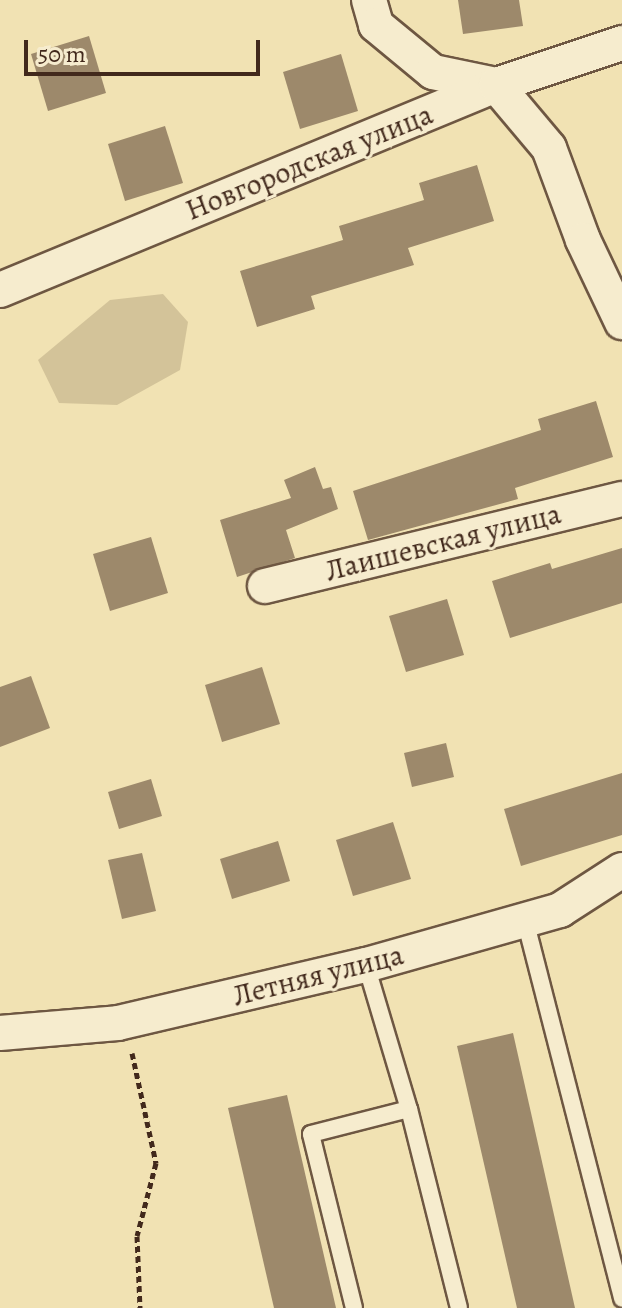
<!DOCTYPE html>
<html>
<head>
<meta charset="utf-8">
<style>
	body { margin:0 }
	#map { position:relative; width:622px; height:1308px; overflow:hidden; background:#f1e2b3; font-family:Alegreya,serif }
	div>[style] { position:absolute }
	[style*='--x'] { left:calc(var(--x)*1px); top:calc(var(--y)*1px); width:calc(var(--w)*1px); rotate:calc(var(--a)*1deg) }
	.green>* { inset:0; background:#d3c399 }
	.building>* { inset:0; background:#9d896b }
	.path>* { height:5px; margin-top:-2.5px; transform-origin:0; background:repeating-linear-gradient(90deg,#42291c 0 6px,transparent 0 10px) }
	.roads { filter:drop-shadow(2px 0 #6e5742) drop-shadow(-2px 0 #6e5742) drop-shadow(0 2px #6e5742) drop-shadow(0 -2px #6e5742) }
	.lane>* { height:16px; margin:-8px; padding:0 8px; transform-origin:8px; border-radius:8px; background:#f6ecce }
	.street>* { height:34px; margin:-17px; padding:0 17px; transform-origin:17px; border-radius:17px; background:#f6ecce }
	span { translate:-50% -50%; white-space:nowrap; text-align:center; line-height:1.15; -webkit-text-stroke:6px #f6ecce; paint-order:stroke }
	.street-label { font-size:30px; color:#42291c }
	.scale { position:absolute; left:24px; top:40px; width:236px; height:36px; box-sizing:border-box; border:4px solid #42291c; border-top:0; padding-left:10px; font-size:24px; line-height:28px; white-space:nowrap; color:#42291c; -webkit-text-stroke:6px #f6ecce; paint-order:stroke }
</style>
</head>
<body>
<div id="map">
	<div class="green">
		<div style="clip-path:polygon(163px 294px,188px 322px,180px 370px,117px 405px,59px 403px,38px 360px,110px 300px)"></div>
	</div>
	<div class="building">
		<div style="clip-path:polygon(458px 0,519px 0,523px 26px,463px 34px)"></div>
		<div style="clip-path:polygon(89px 36px,106px 93px,48px 111px,31px 54px)"></div>
		<div style="clip-path:polygon(341px 54px,358px 111px,300px 129px,283px 72px)"></div>
		<div style="clip-path:polygon(165px 126px,183px 183px,125px 201px,108px 144px)"></div>
		<div style="clip-path:polygon(477px 165px,494px 221px,408px 248px,414px 265px,311px 296px,315px 309px,257px 327px,240px 271px,343px 240px,339px 226px,424px 200px,419px 183px)"></div>
		<div style="clip-path:polygon(596px 401px,613px 457px,515px 488px,518px 499px,368px 540px,353px 491px,541px 430px,538px 419px)"></div>
		<div style="clip-path:polygon(315px 467px,323px 489px,331px 487px,338px 509px,286px 530px,295px 558px,237px 577px,220px 520px,291px 498px,284px 480px)"></div>
		<div style="clip-path:polygon(151px 537px,168px 593px,110px 611px,93px 554px)"></div>
		<div style="clip-path:polygon(622px 548px,622px 603px,510px 638px,492px 581px,550px 563px,552px 569px)"></div>
		<div style="clip-path:polygon(447px 599px,464px 655px,406px 672px,389px 616px)"></div>
		<div style="clip-path:polygon(262px 667px,280px 724px,222px 742px,205px 685px)"></div>
		<div style="clip-path:polygon(31px 676px,50px 728px,0 747px,0 687px)"></div>
		<div style="clip-path:polygon(446px 743px,454px 777px,412px 787px,404px 753px)"></div>
		<div style="clip-path:polygon(622px 773px,622px 835px,521px 866px,504px 809px)"></div>
		<div style="clip-path:polygon(151px 779px,162px 816px,119px 829px,108px 792px)"></div>
		<div style="clip-path:polygon(393px 822px,411px 879px,353px 896px,336px 840px)"></div>
		<div style="clip-path:polygon(278px 841px,290px 881px,232px 899px,220px 859px)"></div>
		<div style="clip-path:polygon(142px 853px,156px 911px,122px 919px,108px 860px)"></div>
		<div style="clip-path:polygon(513px 1033px,575px 1308px,517px 1308px,457px 1046px)"></div>
		<div style="clip-path:polygon(287px 1095px,336px 1308px,274px 1308px,228px 1108px)"></div>
	</div>
	<div class="path">
		<div style="--x:132;--y:1053;--w:113;--a:77.7"></div>
		<div style="--x:156;--y:1163;--w:75;--a:104.6"></div>
		<div style="--x:137;--y:1236;--w:72;--a:87.6"></div>
	</div>
	<div class="roads">
		<div class="lane">
			<div style="--x:525;--y:920;--w:391;--a:75.6"></div>
			<div style="--x:366;--y:965;--w:150;--a:73.4"></div>
			<div style="--x:409;--y:1109;--w:205;--a:75.9"></div>
			<div style="--x:354;--y:1308;--w:179;--a:-103.9"></div>
			<div style="--x:311;--y:1134;--w:101;--a:-14.3"></div>
		</div>
		<div class="street">
			<div style="--x:369;--y:0;--w:26;--a:74"></div>
			<div style="--x:376;--y:25;--w:74;--a:39.5"></div>
			<div style="--x:433;--y:72;--w:64;--a:11.7"></div>
			<div style="--x:496;--y:85;--w:82;--a:49.9"></div>
			<div style="--x:549;--y:148;--w:98;--a:69.7"></div>
			<div style="--x:583;--y:240;--w:91;--a:64.6"></div>
			<div style="--x:0;--y:290;--w:537;--a:-22.46"></div>
			<div style="--x:496;--y:85;--w:133;--a:-18.4"></div>
			<div style="--x:265;--y:586;--w:367;--a:-13.7"></div>
			<div style="--x:0;--y:1033;--w:118;--a:-4.8"></div>
			<div style="--x:118;--y:1023;--w:255;--a:-13.2"></div>
			<div style="--x:366;--y:965;--w:202;--a:-15.8"></div>
			<div style="--x:560;--y:910;--w:74;--a:-32.8"></div>
		</div>
	</div>
	<div class="street-label">
		<span style="left:309px;top:162px;rotate:-22deg">Новгородская улица</span>
		<span style="left:443px;top:542px;rotate:-14deg">Лаишевская улица</span>
		<span style="left:318px;top:975px;rotate:-14deg">Летняя улица</span>
	</div>
	<div class="scale">50 m</div>
</div>
</body>
</html>
